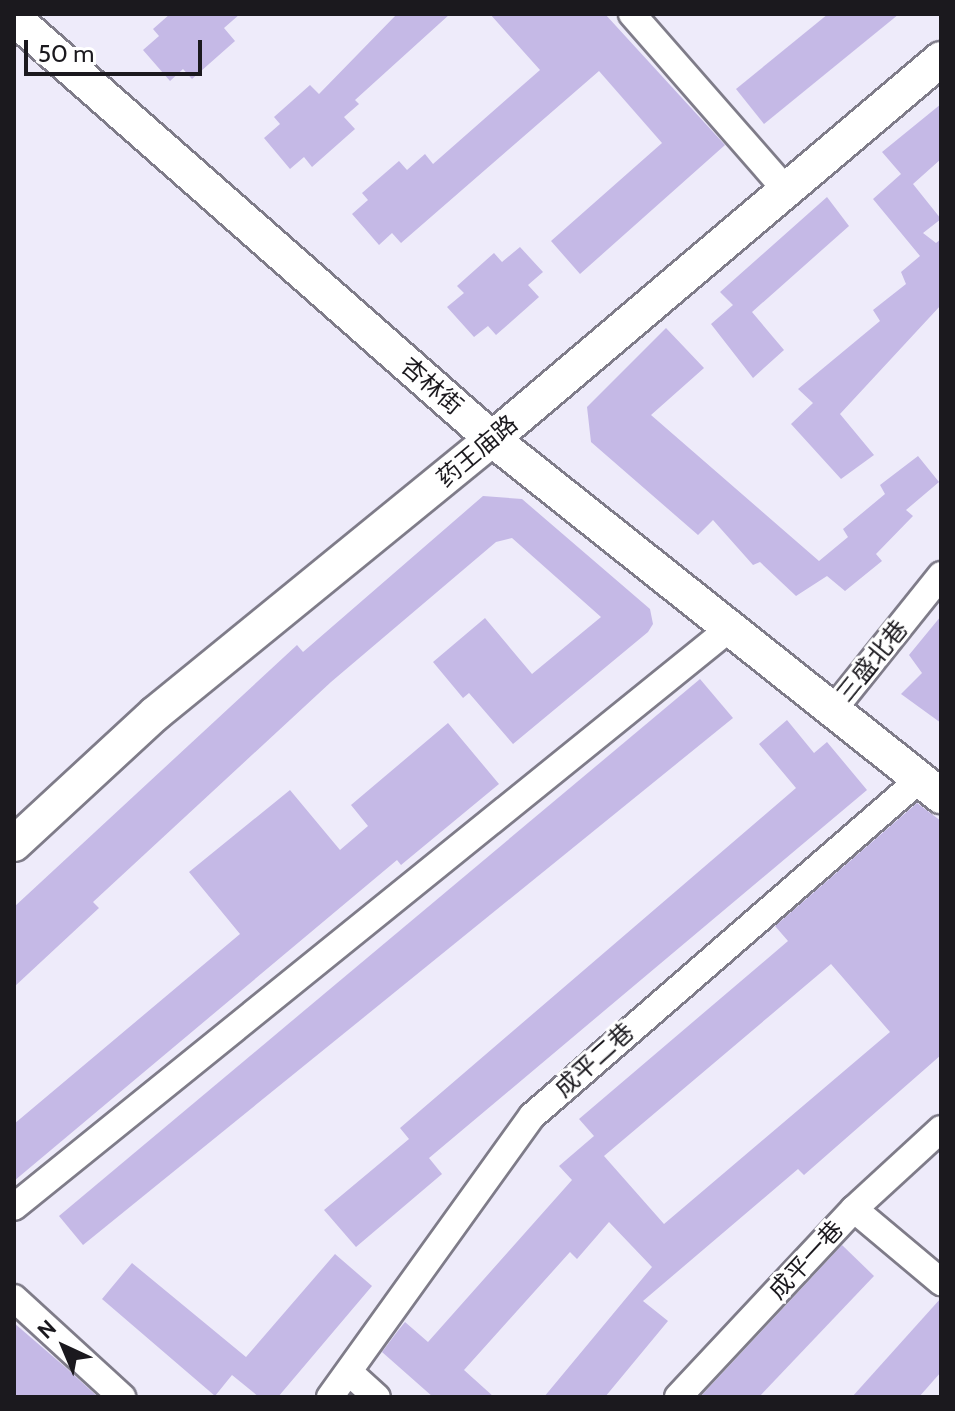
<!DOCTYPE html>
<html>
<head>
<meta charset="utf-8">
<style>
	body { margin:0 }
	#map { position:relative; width:955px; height:1411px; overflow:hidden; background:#eeebfa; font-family:Cabin,"Noto Sans SC",sans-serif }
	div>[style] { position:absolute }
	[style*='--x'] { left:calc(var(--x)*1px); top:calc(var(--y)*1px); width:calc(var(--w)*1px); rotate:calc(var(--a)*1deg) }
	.building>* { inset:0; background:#c5b9e6 }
	.roads { filter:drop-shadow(2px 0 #7f7c89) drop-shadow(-2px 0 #7f7c89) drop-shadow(0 2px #7f7c89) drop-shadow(0 -2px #7f7c89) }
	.minor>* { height:26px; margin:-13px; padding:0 13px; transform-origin:13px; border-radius:13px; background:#fff }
	.tertiary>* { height:34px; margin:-17px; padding:0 17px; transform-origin:17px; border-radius:17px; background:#fff }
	span { translate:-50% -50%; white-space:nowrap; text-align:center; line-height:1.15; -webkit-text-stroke:6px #fff; paint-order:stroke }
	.street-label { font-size:24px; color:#1b191e }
	.frame { position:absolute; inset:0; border:16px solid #1b191e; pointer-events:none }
	.north { position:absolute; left:24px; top:1307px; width:80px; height:80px; -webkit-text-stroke:6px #fff; paint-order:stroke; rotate:316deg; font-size:22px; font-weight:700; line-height:32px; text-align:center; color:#1b191e }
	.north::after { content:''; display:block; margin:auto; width:28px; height:36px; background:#1b191e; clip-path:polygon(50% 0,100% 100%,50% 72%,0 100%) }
	.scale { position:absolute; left:24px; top:40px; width:178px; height:36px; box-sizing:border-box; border:4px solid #1b191e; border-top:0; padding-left:10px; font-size:24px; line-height:28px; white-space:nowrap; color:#1b191e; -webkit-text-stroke:6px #fff; paint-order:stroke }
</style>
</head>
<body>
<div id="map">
	<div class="building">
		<div style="clip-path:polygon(170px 14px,240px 14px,224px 28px,235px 41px,192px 79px,183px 69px,170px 81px,143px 50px,159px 36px,153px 29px)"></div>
		<div style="clip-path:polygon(397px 14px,450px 14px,355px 100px,359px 104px,344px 117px,355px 129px,312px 167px,304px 157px,290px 169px,264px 138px,280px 124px,274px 117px,310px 85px,319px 94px)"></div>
		<div style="clip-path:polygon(490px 14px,605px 14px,725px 145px,580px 274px,551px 241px,662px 143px,599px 71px,401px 243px,392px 233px,379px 245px,352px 214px,368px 200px,362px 193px,399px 161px,407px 170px,425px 154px,433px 164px,540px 70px)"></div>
		<div style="clip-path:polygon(828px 14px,899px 14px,764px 124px,736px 89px)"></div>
		<div style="clip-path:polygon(941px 104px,941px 159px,913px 184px,941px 219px,923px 233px,936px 243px,941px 239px,941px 305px,840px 414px,874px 455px,841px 479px,791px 424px,813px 403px,798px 389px,880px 321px,873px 310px,906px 284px,901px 272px,920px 256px,873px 199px,901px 174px,882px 152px)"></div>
		<div style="clip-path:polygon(827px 197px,849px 226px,752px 312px,784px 350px,753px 378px,711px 324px,733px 305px,720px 292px)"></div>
		<div style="clip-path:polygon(520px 247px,543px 272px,528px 285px,539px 297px,496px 335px,488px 326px,474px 337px,447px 307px,464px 293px,457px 286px,494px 253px,502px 262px)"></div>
		<div style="clip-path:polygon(666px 328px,704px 368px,651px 415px,819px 561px,848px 537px,843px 529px,885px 494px,880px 485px,918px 456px,939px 482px,906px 510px,913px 516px,876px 554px,882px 561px,845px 591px,827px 576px,796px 596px,760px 562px,753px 565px,713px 520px,698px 535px,591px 442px,587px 407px)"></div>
		<div style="clip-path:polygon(483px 496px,522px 499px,650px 609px,653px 624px,648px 632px,513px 744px,469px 693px,463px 698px,433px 662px,485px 618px,532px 674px,601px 617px,512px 538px,496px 542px,331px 682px,93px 902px,99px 908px,14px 987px,14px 907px,297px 645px,303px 652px)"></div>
		<div style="clip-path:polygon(941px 616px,941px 723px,901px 694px,922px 673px,909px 655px)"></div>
		<div style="clip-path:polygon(700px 679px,733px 718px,83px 1245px,59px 1216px)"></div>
		<div style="clip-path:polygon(787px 720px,814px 753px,827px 742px,867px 790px,429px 1158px,442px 1174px,356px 1247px,324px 1210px,409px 1139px,400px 1128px,796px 788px,759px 744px)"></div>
		<div style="clip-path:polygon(448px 723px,499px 784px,401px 865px,397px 860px,14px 1181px,14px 1124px,240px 934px,189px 872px,290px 790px,340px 850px,368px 826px,351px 805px)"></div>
		<div style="clip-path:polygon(evenodd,917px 803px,941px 821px,941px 1055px,804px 1175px,798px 1169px,643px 1301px,668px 1321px,605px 1397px,544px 1397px,652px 1267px,609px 1222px,577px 1259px,570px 1252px,464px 1370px,494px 1397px,433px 1397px,382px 1352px,397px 1332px,405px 1322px,428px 1342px,572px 1180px,559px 1166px,594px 1136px,579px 1119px,788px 941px,775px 926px,917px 803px,831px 964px,890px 1032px,664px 1224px,604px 1156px,831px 964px)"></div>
		<div style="clip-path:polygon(842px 1245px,874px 1276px,759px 1397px,700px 1397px)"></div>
		<div style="clip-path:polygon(335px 1254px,372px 1286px,278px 1397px,259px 1397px,232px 1375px,215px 1396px,102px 1299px,132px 1263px,246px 1357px)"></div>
		<div style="clip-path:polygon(941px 1298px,941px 1372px,919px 1397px,852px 1397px)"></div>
		<div style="clip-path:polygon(14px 1323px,64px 1366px,98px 1397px,14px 1397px)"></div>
	</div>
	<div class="roads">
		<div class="minor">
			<div style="--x:632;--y:14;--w:234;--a:48.8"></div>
			<div style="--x:833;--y:710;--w:173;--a:-51.3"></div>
			<div style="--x:14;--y:1207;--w:921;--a:-38.96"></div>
			<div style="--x:854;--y:1209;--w:114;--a:40"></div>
			<div style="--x:14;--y:1298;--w:147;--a:42.5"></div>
			<div style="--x:350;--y:1373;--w:36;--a:42"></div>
			<div style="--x:330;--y:1397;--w:346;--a:-54.3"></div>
			<div style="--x:532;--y:1116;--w:514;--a:-40.98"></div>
			<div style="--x:678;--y:1397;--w:258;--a:-46.9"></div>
			<div style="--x:854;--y:1209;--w:118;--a:-42.6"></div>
		</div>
		<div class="tertiary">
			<div style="--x:14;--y:18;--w:637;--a:41.37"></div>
			<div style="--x:492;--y:439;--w:574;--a:38.49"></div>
			<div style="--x:14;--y:844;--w:193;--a:-42.7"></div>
			<div style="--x:156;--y:713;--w:434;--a:-39.2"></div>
			<div style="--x:492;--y:439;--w:588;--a:-40.24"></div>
		</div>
	</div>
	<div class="street-label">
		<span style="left:432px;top:386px;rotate:41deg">杏林街</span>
		<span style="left:477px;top:451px;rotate:-40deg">药王庙路</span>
		<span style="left:872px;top:661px;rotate:-51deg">三盛北巷</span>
		<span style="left:594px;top:1060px;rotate:-42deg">成平二巷</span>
		<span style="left:806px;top:1260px;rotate:-47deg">成平一巷</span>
	</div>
	<div class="frame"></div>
	<div class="north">N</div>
	<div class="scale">50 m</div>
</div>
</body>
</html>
